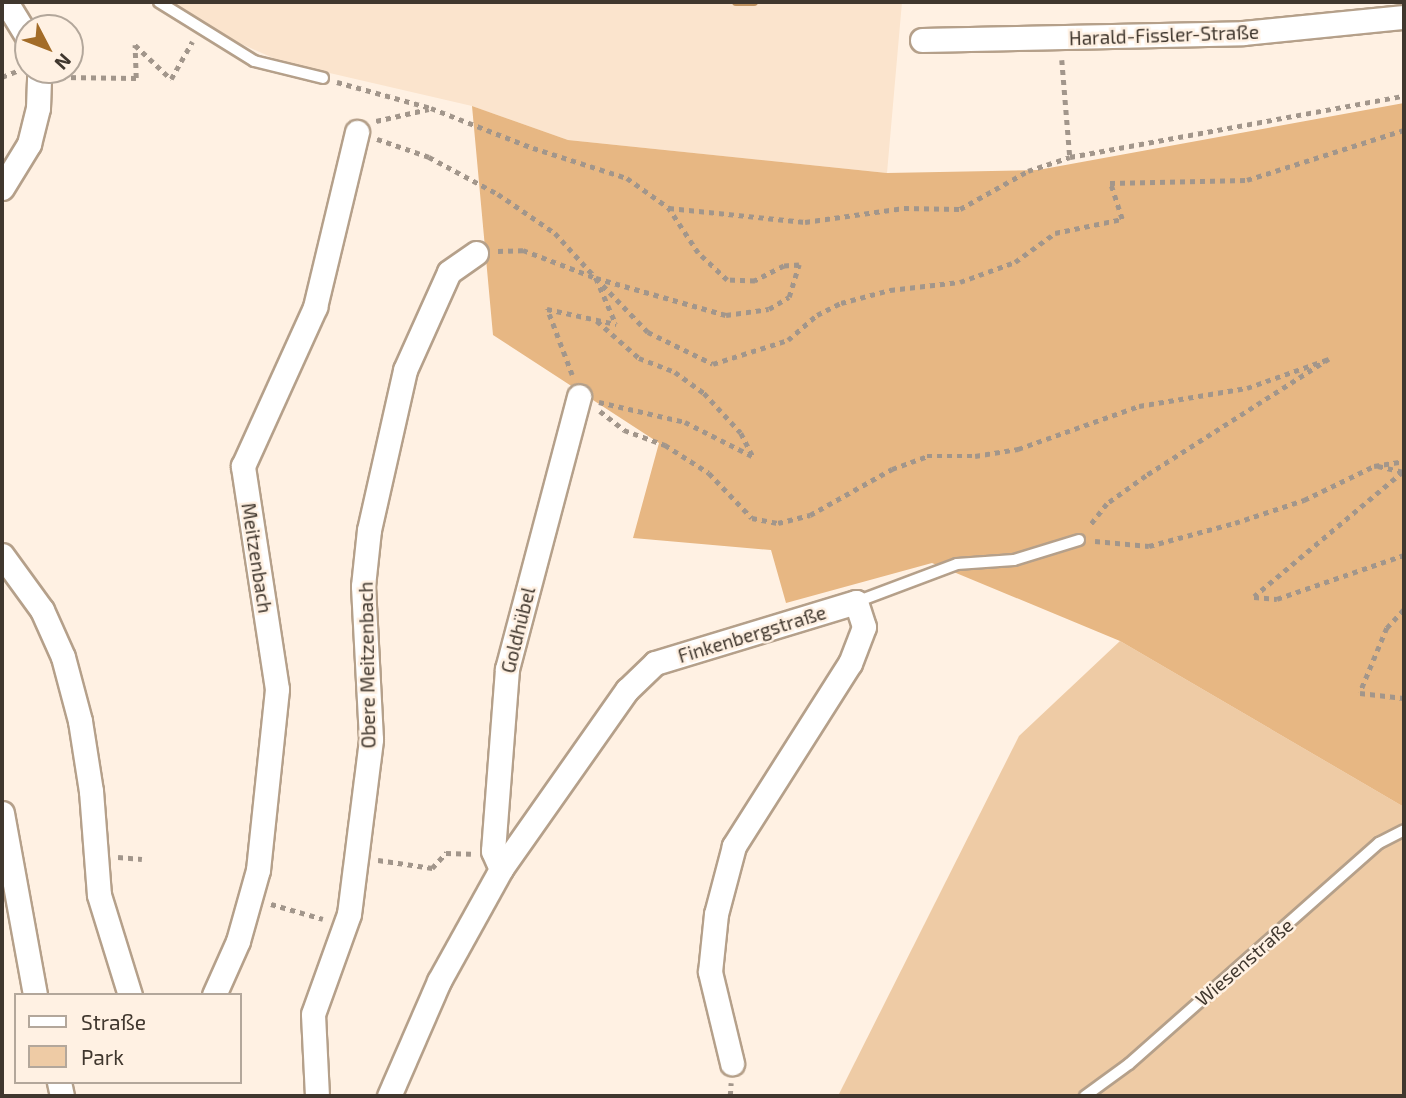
<!DOCTYPE html>
<html>
<head>
<meta charset="utf-8">
<style>
	body { margin:0 }
	#map { position:relative; width:1406px; height:1098px; overflow:hidden; background:#fff1e3; font-family:"Exo 2",sans-serif }
	div>[style] { position:absolute }
	[style*='--x'] { left:calc(var(--x)*1px); top:calc(var(--y)*1px); width:calc(var(--w)*1px); rotate:calc(var(--a)*1deg) }
	.built>* { inset:0; background:#fbe4cd }
	.green>* { inset:0; background:#eecba5 }
	.forest>* { inset:0; background:#e7b783 }
	.stream>* { height:8px; margin:-4px; padding:0 4px; transform-origin:4px; border-radius:4px; background:#c29461 }
	.path>* { height:4.5px; margin-top:-2.25px; transform-origin:0; background:repeating-linear-gradient(90deg,#a2968b 0 5px,transparent 0 10px) }
	.roads { filter:drop-shadow(2px 0 #b5a08a) drop-shadow(-2px 0 #b5a08a) drop-shadow(0 2px #b5a08a) drop-shadow(0 -2px #b5a08a) }
	.lane>* { height:10px; margin:-5px; padding:0 5px; transform-origin:5px; border-radius:5px; background:#fff }
	.street>* { height:23px; margin:-11.5px; padding:0 11.5px; transform-origin:11.5px; border-radius:11.5px; background:#fff }
	span { translate:-50% -50%; white-space:nowrap; text-align:center; line-height:1.15; -webkit-text-stroke:5px #fff1e3; paint-order:stroke }
	.street-label { font-size:19px; color:#40372e }
	.frame { position:absolute; inset:0; border:4px solid #40372e; pointer-events:none }
	.legend { position:absolute; left:14px; top:993px; width:228px; height:91px; box-sizing:border-box; background:#fff1e3; border:2px solid #b3a79b; margin:0; padding:9px 12px; list-style:none; font-size:21px; color:#40372e }
	.legend li { display:flex; align-items:center; gap:14px; height:35px }
	.legend b { width:35px; border:2px solid #b3a79b }
	.north { position:absolute; left:14px; top:14px; width:70px; height:70px; box-sizing:border-box; background:#fff1e3; border:2px solid #b3a79b; border-radius:50%; rotate:132deg; font-size:19px; font-weight:700; line-height:28px; text-align:center; color:#40372e }
	.north::after { content:''; display:block; margin:auto; width:24px; height:32px; background:#a36c28; clip-path:polygon(50% 0,100% 100%,50% 72%,0 100%) }
</style>
</head>
<body>
<div id="map">
	<div class="built">
		<div style="clip-path:polygon(172px 2px,902px 2px,887px 173px,568px 140px,472px 106px,282px 62px,219px 34px)"></div>
	</div>
	<div class="green">
		<div style="clip-path:polygon(1120px 641px,1404px 807px,1404px 1096px,838px 1096px,1019px 736px)"></div>
	</div>
	<div class="forest">
		<div style="clip-path:polygon(1404px 103px,1404px 807px,1120px 641px,932px 563px,786px 603px,771px 550px,633px 538px,659px 443px,493px 335px,472px 106px,568px 140px,887px 173px,1038px 170px)"></div>
	</div>
	<div class="stream">
		<div style="--x:736;--y:2;--w:18;--a:0"></div>
	</div>
	<div class="path">
		<div style="--x:1062;--y:60;--w:97;--a:85.3"></div>
		<div style="--x:2;--y:77;--w:16;--a:-22"></div>
		<div style="--x:61;--y:77;--w:75;--a:0.8"></div>
		<div style="--x:136;--y:78;--w:33;--a:-92"></div>
		<div style="--x:135;--y:45;--w:50;--a:43.4"></div>
		<div style="--x:171;--y:79;--w:43;--a:-60.4"></div>
		<div style="--x:337;--y:82;--w:98;--a:15.5"></div>
		<div style="--x:431;--y:108;--w:110;--a:21.4"></div>
		<div style="--x:533;--y:148;--w:99;--a:17.7"></div>
		<div style="--x:627;--y:178;--w:52;--a:35.5"></div>
		<div style="--x:669;--y:208;--w:137;--a:5.9"></div>
		<div style="--x:805;--y:222;--w:100;--a:-8"></div>
		<div style="--x:904;--y:208;--w:56;--a:1"></div>
		<div style="--x:960;--y:209;--w:78;--a:-29.2"></div>
		<div style="--x:1028;--y:171;--w:44;--a:-18.4"></div>
		<div style="--x:1070;--y:157;--w:340;--a:-10.4"></div>
		<div style="--x:376;--y:121;--w:54;--a:-12.8"></div>
		<div style="--x:377;--y:139;--w:55;--a:19.1"></div>
		<div style="--x:429;--y:157;--w:78;--a:28.2"></div>
		<div style="--x:498;--y:194;--w:69;--a:34.4"></div>
		<div style="--x:555;--y:233;--w:61;--a:47.7"></div>
		<div style="--x:596;--y:278;--w:50;--a:66.5"></div>
		<div style="--x:498;--y:251;--w:25;--a:-2"></div>
		<div style="--x:523;--y:250;--w:78;--a:21"></div>
		<div style="--x:596;--y:278;--w:75;--a:46.1"></div>
		<div style="--x:648;--y:332;--w:72;--a:26.2"></div>
		<div style="--x:713;--y:364;--w:79;--a:-17.7"></div>
		<div style="--x:788;--y:340;--w:38;--a:-41"></div>
		<div style="--x:817;--y:315;--w:27;--a:-27"></div>
		<div style="--x:841;--y:303;--w:51;--a:-14.9"></div>
		<div style="--x:890;--y:290;--w:70;--a:-6.5"></div>
		<div style="--x:960;--y:282;--w:59;--a:-20"></div>
		<div style="--x:1015;--y:262;--w:49;--a:-35.9"></div>
		<div style="--x:1055;--y:233;--w:68;--a:-11.8"></div>
		<div style="--x:1122;--y:219;--w:38;--a:-108"></div>
		<div style="--x:1110;--y:183;--w:137;--a:-1.3"></div>
		<div style="--x:1247;--y:180;--w:165;--a:-17.7"></div>
		<div style="--x:596;--y:278;--w:135;--a:15.9"></div>
		<div style="--x:726;--y:315;--w:43;--a:-7.9"></div>
		<div style="--x:769;--y:309;--w:23;--a:-31"></div>
		<div style="--x:789;--y:297;--w:34;--a:-73"></div>
		<div style="--x:799;--y:265;--w:15;--a:176"></div>
		<div style="--x:784;--y:266;--w:33;--a:153"></div>
		<div style="--x:755;--y:281;--w:28;--a:-178"></div>
		<div style="--x:727;--y:280;--w:40;--a:-137"></div>
		<div style="--x:698;--y:253;--w:53;--a:-123.4"></div>
		<div style="--x:597;--y:321;--w:56;--a:41.4"></div>
		<div style="--x:639;--y:358;--w:39;--a:21"></div>
		<div style="--x:675;--y:372;--w:36;--a:36"></div>
		<div style="--x:704;--y:393;--w:54;--a:47.2"></div>
		<div style="--x:741;--y:433;--w:28;--a:63"></div>
		<div style="--x:572;--y:375;--w:71;--a:-110.7"></div>
		<div style="--x:547;--y:309;--w:71;--a:12.3"></div>
		<div style="--x:599;--y:402;--w:88;--a:13.1"></div>
		<div style="--x:685;--y:422;--w:77;--a:26.9"></div>
		<div style="--x:600;--y:411;--w:31;--a:38"></div>
		<div style="--x:624;--y:430;--w:44;--a:20.1"></div>
		<div style="--x:665;--y:445;--w:52;--a:32.5"></div>
		<div style="--x:709;--y:473;--w:62;--a:46.3"></div>
		<div style="--x:752;--y:518;--w:26;--a:11"></div>
		<div style="--x:778;--y:523;--w:33;--a:-14"></div>
		<div style="--x:810;--y:515;--w:94;--a:-29.3"></div>
		<div style="--x:892;--y:469;--w:37;--a:-20"></div>
		<div style="--x:927;--y:456;--w:48;--a:0"></div>
		<div style="--x:975;--y:456;--w:44;--a:-9.2"></div>
		<div style="--x:1018;--y:449;--w:128;--a:-19.6"></div>
		<div style="--x:1139;--y:406;--w:109;--a:-9.5"></div>
		<div style="--x:1247;--y:388;--w:87;--a:-19.5"></div>
		<div style="--x:1329;--y:359;--w:217;--a:147.4"></div>
		<div style="--x:1146;--y:476;--w:48;--a:144.3"></div>
		<div style="--x:1107;--y:504;--w:29;--a:128"></div>
		<div style="--x:1378;--y:466;--w:26;--a:13"></div>
		<div style="--x:1403;--y:472;--w:194;--a:140"></div>
		<div style="--x:1254;--y:597;--w:23;--a:5"></div>
		<div style="--x:1277;--y:599;--w:134;--a:-19.1"></div>
		<div style="--x:1095;--y:541;--w:54;--a:5.3"></div>
		<div style="--x:1149;--y:546;--w:89;--a:-15"></div>
		<div style="--x:1235;--y:523;--w:73;--a:-18.4"></div>
		<div style="--x:1304;--y:500;--w:78;--a:-25.9"></div>
		<div style="--x:1374;--y:466;--w:30;--a:-9"></div>
		<div style="--x:1404;--y:610;--w:25;--a:133"></div>
		<div style="--x:1387;--y:628;--w:70;--a:112.6"></div>
		<div style="--x:1360;--y:693;--w:44;--a:6.5"></div>
		<div style="--x:118;--y:857;--w:24;--a:5"></div>
		<div style="--x:378;--y:860;--w:55;--a:8.4"></div>
		<div style="--x:432;--y:868;--w:21;--a:-47"></div>
		<div style="--x:446;--y:853;--w:25;--a:2"></div>
		<div style="--x:271;--y:904;--w:54;--a:16.1"></div>
		<div style="--x:730;--y:1096;--w:13;--a:-86"></div>
	</div>
	<div class="roads">
		<div class="lane">
			<div style="--x:159;--y:2;--w:112;--a:31.8"></div>
			<div style="--x:254;--y:61;--w:71;--a:13.8"></div>
			<div style="--x:856;--y:602;--w:108;--a:-20.6"></div>
			<div style="--x:957;--y:564;--w:57;--a:-4"></div>
			<div style="--x:1014;--y:560;--w:68;--a:-17.1"></div>
			<div style="--x:1085;--y:1096;--w:54;--a:-36"></div>
			<div style="--x:1129;--y:1064;--w:334;--a:-41.5"></div>
			<div style="--x:1379;--y:843;--w:28;--a:-27"></div>
		</div>
		<div class="street">
			<div style="--x:6;--y:2;--w:42;--a:58.6"></div>
			<div style="--x:922;--y:40;--w:321;--a:-1.2"></div>
			<div style="--x:1243;--y:33;--w:162;--a:-5.7"></div>
			<div style="--x:2;--y:188;--w:52;--a:-58.5"></div>
			<div style="--x:29;--y:144;--w:37;--a:-76"></div>
			<div style="--x:38;--y:108;--w:38;--a:-88"></div>
			<div style="--x:2;--y:555;--w:68;--a:54"></div>
			<div style="--x:42;--y:610;--w:51;--a:65.9"></div>
			<div style="--x:63;--y:657;--w:66;--a:75.1"></div>
			<div style="--x:80;--y:721;--w:71;--a:81.1"></div>
			<div style="--x:91;--y:791;--w:104;--a:85.6"></div>
			<div style="--x:99;--y:895;--w:105;--a:72.8"></div>
			<div style="--x:2;--y:813;--w:185;--a:79.7"></div>
			<div style="--x:501;--y:869;--w:20;--a:-114"></div>
			<div style="--x:493;--y:851;--w:183;--a:-85.6"></div>
			<div style="--x:507;--y:669;--w:282;--a:-75.2"></div>
			<div style="--x:214;--y:995;--w:59;--a:-66"></div>
			<div style="--x:238;--y:941;--w:74;--a:-74.3"></div>
			<div style="--x:258;--y:870;--w:182;--a:-84"></div>
			<div style="--x:277;--y:689;--w:226;--a:-98.7"></div>
			<div style="--x:243;--y:466;--w:175;--a:-65.6"></div>
			<div style="--x:315;--y:307;--w:180;--a:-76.5"></div>
			<div style="--x:59;--y:1082;--w:14;--a:78"></div>
			<div style="--x:317;--y:1096;--w:82;--a:-92.8"></div>
			<div style="--x:313;--y:1014;--w:106;--a:-70.2"></div>
			<div style="--x:349;--y:914;--w:176;--a:-82.8"></div>
			<div style="--x:371;--y:739;--w:153;--a:-93"></div>
			<div style="--x:363;--y:586;--w:56;--a:-83.9"></div>
			<div style="--x:369;--y:530;--w:164;--a:-77.3"></div>
			<div style="--x:405;--y:370;--w:107;--a:-65.8"></div>
			<div style="--x:449;--y:272;--w:33;--a:-35"></div>
			<div style="--x:389;--y:1096;--w:125;--a:-66.5"></div>
			<div style="--x:439;--y:981;--w:128;--a:-61"></div>
			<div style="--x:501;--y:869;--w:219;--a:-54.9"></div>
			<div style="--x:627;--y:690;--w:39;--a:-44"></div>
			<div style="--x:655;--y:663;--w:210;--a:-16.9"></div>
			<div style="--x:856;--y:602;--w:26;--a:72"></div>
			<div style="--x:864;--y:627;--w:39;--a:111"></div>
			<div style="--x:850;--y:663;--w:217;--a:122.4"></div>
			<div style="--x:734;--y:846;--w:70;--a:104.8"></div>
			<div style="--x:716;--y:914;--w:58;--a:95.9"></div>
			<div style="--x:710;--y:972;--w:94;--a:76.4"></div>
		</div>
	</div>
	<div class="street-label">
		<span style="left:1164px;top:35px;rotate:-2deg">Harald-Fissler-Straße</span>
		<span style="left:257px;top:558px;rotate:81deg">Meitzenbach</span>
		<span style="left:518px;top:630px;rotate:-76deg">Goldhübel</span>
		<span style="left:752px;top:634px;rotate:-17deg">Finkenbergstraße</span>
		<span style="left:367px;top:665px;rotate:-91deg">Obere Meitzenbach</span>
		<span style="left:1244px;top:962px;rotate:-41deg">Wiesenstraße</span>
	</div>
	<div class="frame"></div>
	<ul class="legend">
	<li><b style="height:9px;background:#fff"></b>Straße</li>
	<li><b style="height:19px;background:#eecba5"></b>Park</li>
	</ul>
	<div class="north">N</div>
</div>
</body>
</html>
